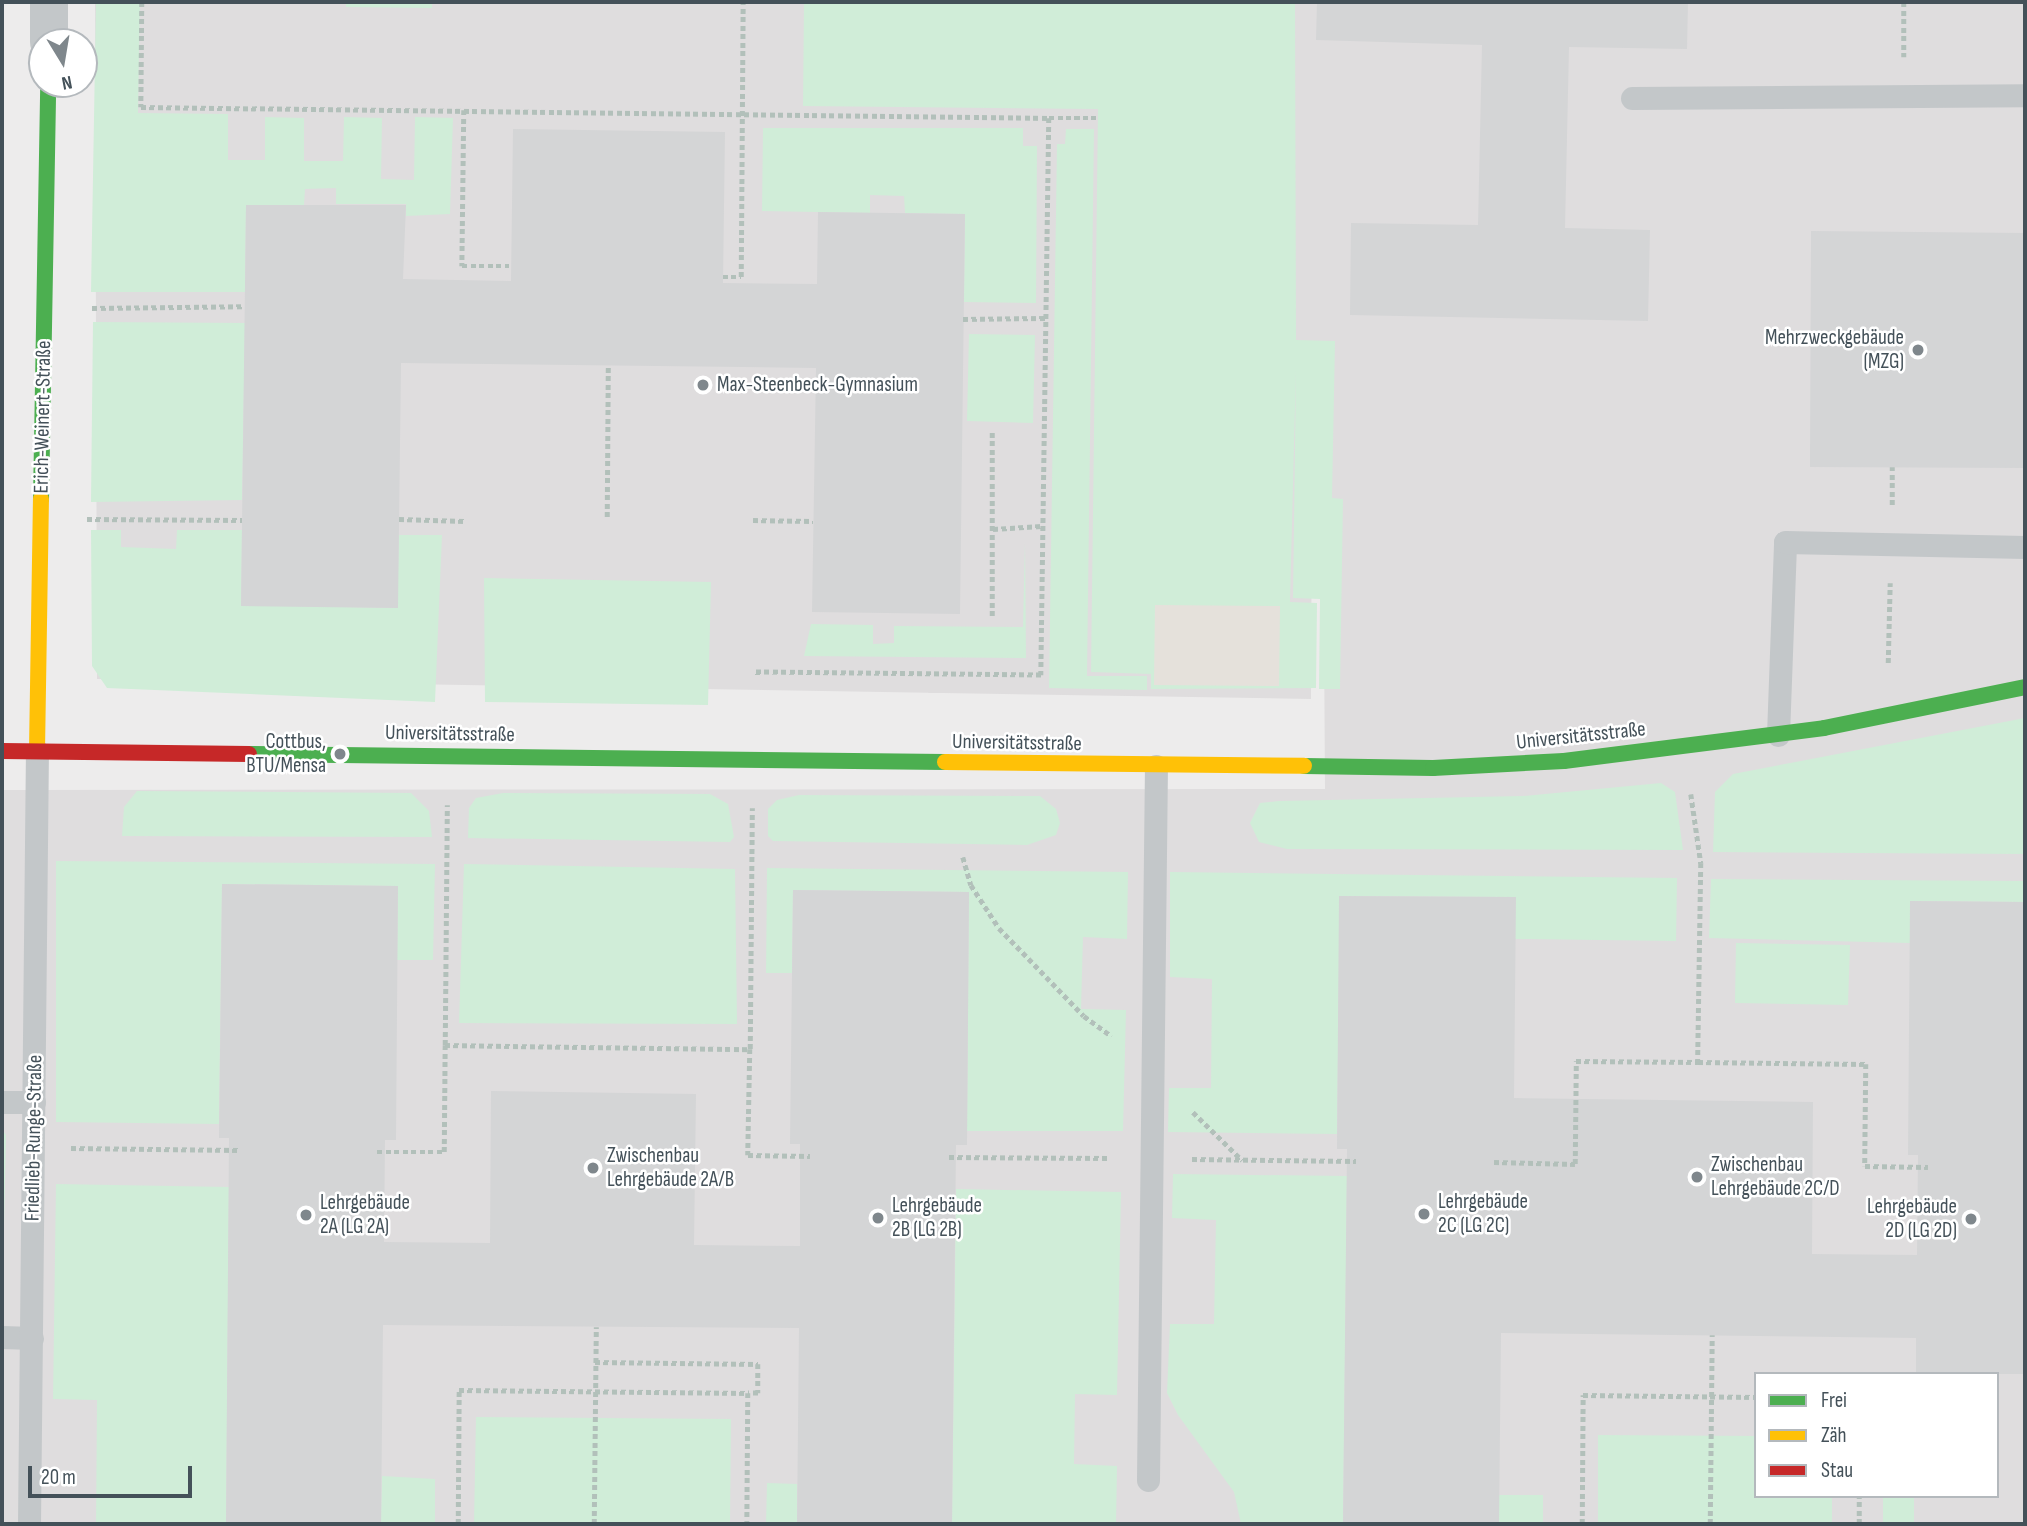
<!DOCTYPE html>
<html>
<head>
<meta charset="utf-8">
<style>
	body { margin:0 }
	#map { position:relative; width:2027px; height:1526px; overflow:hidden; background:#edecec; font-family:"Sofia Sans Condensed",sans-serif }
	div>[style] { position:absolute }
	[style*='--x'] { left:calc(var(--x)*1px); top:calc(var(--y)*1px); width:calc(var(--w)*1px); rotate:calc(var(--a)*1deg) }
	.education>* { inset:0; background:#dfddde }
	.green>* { inset:0; background:#d0edd8 }
	.sand>* { inset:0; background:#e5e1db }
	.building>* { inset:0; background:#d4d5d6 }
	.path>* { height:4.5px; margin-top:-2.25px; transform-origin:0; background:repeating-linear-gradient(90deg,#b2c0ba 0 5px,transparent 0 8.5px) }
	.lane>* { height:23px; margin:-11.5px; padding:0 11.5px; transform-origin:11.5px; border-radius:11.5px; background:#c3c7c9 }
	.street>* { height:38px; margin:-19px; padding:0 19px; transform-origin:19px; border-radius:19px; background:#c3c7c9 }
	.fast>* { height:16px; margin:-8px; padding:0 8px; transform-origin:8px; border-radius:8px; background:#4caf50 }
	.slow>* { height:16px; margin:-8px; padding:0 8px; transform-origin:8px; border-radius:8px; background:#ffc107 }
	.jam>* { height:16px; margin:-8px; padding:0 8px; transform-origin:8px; border-radius:8px; background:#c62828 }
	.dots>* { width:19px; height:19px; translate:-50% -50%; box-sizing:border-box; border:4px solid #fff; border-radius:50% }
	span { translate:-50% -50%; white-space:nowrap; text-align:center; line-height:1.15; -webkit-text-stroke:5px #fff; paint-order:stroke }
	.poi-label { font-size:21px; color:#445159 }
	.right { translate:-100% -50%; text-align:right }
	.left { translate:0 -50%; text-align:left }
	.street-label { font-size:21px; color:#445159 }
	.frame { position:absolute; inset:0; border:4px solid #445159; pointer-events:none }
	.legend { position:absolute; left:1754px; top:1372px; width:245px; height:126px; box-sizing:border-box; background:#fff; border:2px solid #b4b9bd; margin:0; padding:9px 12px; list-style:none; font-size:21px; color:#445159 }
	.legend li { display:flex; align-items:center; gap:14px; height:35px }
	.legend b { width:35px; border:2px solid #b4b9bd }
	.north { position:absolute; left:28px; top:28px; width:70px; height:70px; box-sizing:border-box; background:#fff; border:2px solid #b4b9bd; border-radius:50%; rotate:169deg; font-size:19px; font-weight:700; line-height:28px; text-align:center; color:#445159 }
	.north::after { content:''; display:block; margin:auto; width:24px; height:32px; background:#7f878c; clip-path:polygon(50% 0,100% 100%,50% 72%,0 100%) }
	.scale { position:absolute; left:28px; top:1466px; width:164px; height:32px; box-sizing:border-box; border:4px solid #445159; border-top:0; padding-left:9px; font-size:21px; line-height:24px; white-space:nowrap; color:#445159; -webkit-text-stroke:5px #fff; paint-order:stroke }
</style>
</head>
<body>
<div id="map">
	<div class="education">
		<div style="clip-path:polygon(evenodd,95px 2px,2025px 2px,2025px 1524px,2px 1524px,2px 790px,1325px 789px,1323px 475px,1312px 474px,1311px 699px,97px 679px,95px 2px,1756px 1374px,1997px 1374px,1997px 1496px,1756px 1496px,1756px 1374px)"></div>
	</div>
	<div class="green">
		<div style="clip-path:polygon(96px 2px,140px 2px,138px 113px,228px 114px,228px 160px,265px 160px,265px 117px,304px 118px,304px 161px,343px 161px,344px 117px,382px 118px,381px 179px,414px 180px,415px 117px,453px 118px,450px 214px,406px 216px,406px 204px,336px 204px,336px 188px,305px 189px,304px 205px,246px 205px,245px 292px,91px 292px)"></div>
		<div style="clip-path:polygon(346px 2px,432px 2px,432px 8px,346px 7px)"></div>
		<div style="clip-path:polygon(804px 2px,1295px 2px,1296px 340px,1335px 341px,1332px 498px,1343px 499px,1340px 689px,1319px 689px,1320px 599px,1293px 598px,1296px 369px,1290px 602px,1317px 603px,1316px 688px,1151px 689px,1151px 674px,1091px 672px,1098px 109px,803px 106px)"></div>
		<div style="clip-path:polygon(763px 128px,1023px 128px,1023px 146px,1037px 146px,1036px 303px,964px 302px,965px 214px,905px 213px,904px 196px,870px 195px,870px 213px,762px 211px)"></div>
		<div style="clip-path:polygon(1066px 129px,1094px 129px,1087px 676px,1147px 676px,1147px 690px,1049px 688px,1057px 144px,1065px 144px)"></div>
		<div style="clip-path:polygon(93px 322px,245px 323px,242px 500px,91px 502px)"></div>
		<div style="clip-path:polygon(969px 334px,1035px 335px,1033px 423px,967px 421px)"></div>
		<div style="clip-path:polygon(91px 530px,121px 530px,121px 547px,176px 549px,177px 530px,242px 530px,241px 605px,397px 608px,399px 535px,442px 535px,435px 702px,107px 688px,92px 666px)"></div>
		<div style="clip-path:polygon(1025px 542px,1026px 658px,804px 656px,811px 624px,873px 625px,873px 644px,894px 643px,894px 626px,1023px 627px)"></div>
		<div style="clip-path:polygon(484px 578px,711px 582px,708px 705px,485px 702px)"></div>
		<div style="clip-path:polygon(2025px 718px,2025px 854px,1713px 852px,1715px 792px,1733px 774px)"></div>
		<div style="clip-path:polygon(1661px 783px,1675px 792px,1683px 850px,1287px 849px,1259px 842px,1250px 823px,1260px 803px,1279px 801px,1523px 796px)"></div>
		<div style="clip-path:polygon(137px 791px,411px 793px,429px 811px,432px 837px,122px 836px,124px 807px)"></div>
		<div style="clip-path:polygon(503px 793px,710px 794px,728px 804px,734px 837px,730px 842px,468px 838px,469px 808px,476px 798px)"></div>
		<div style="clip-path:polygon(799px 795px,1040px 796px,1056px 809px,1060px 823px,1056px 835px,1027px 845px,773px 841px,768px 836px,768px 809px,777px 800px)"></div>
		<div style="clip-path:polygon(56px 861px,435px 864px,433px 960px,397px 960px,398px 886px,222px 884px,219px 1124px,56px 1122px)"></div>
		<div style="clip-path:polygon(464px 864px,735px 869px,737px 1024px,459px 1023px)"></div>
		<div style="clip-path:polygon(767px 868px,1128px 872px,1127px 939px,1083px 937px,1081px 1009px,1126px 1010px,1123px 1131px,967px 1131px,969px 892px,793px 890px,792px 973px,766px 973px)"></div>
		<div style="clip-path:polygon(1170px 872px,1677px 878px,1676px 941px,1515px 939px,1515px 897px,1340px 896px,1337px 1134px,1168px 1132px,1169px 1088px,1211px 1088px,1212px 979px,1170px 977px)"></div>
		<div style="clip-path:polygon(1711px 879px,2025px 881px,2025px 902px,1910px 901px,1910px 943px,1709px 938px)"></div>
		<div style="clip-path:polygon(1736px 943px,1850px 945px,1848px 1005px,1735px 1003px)"></div>
		<div style="clip-path:polygon(2px 1129px,6px 1135px,2px 1318px)"></div>
		<div style="clip-path:polygon(1173px 1174px,1347px 1176px,1343px 1524px,1241px 1524px,1234px 1492px,1178px 1415px,1167px 1393px,1170px 1324px,1214px 1324px,1216px 1220px,1172px 1218px)"></div>
		<div style="clip-path:polygon(56px 1184px,229px 1187px,226px 1524px,96px 1524px,97px 1400px,53px 1399px)"></div>
		<div style="clip-path:polygon(956px 1189px,1121px 1192px,1117px 1395px,1075px 1394px,1074px 1464px,1117px 1466px,1116px 1524px,952px 1524px)"></div>
		<div style="clip-path:polygon(476px 1417px,731px 1419px,730px 1524px,474px 1524px)"></div>
		<div style="clip-path:polygon(1598px 1435px,1756px 1436px,1756px 1496px,1832px 1496px,1832px 1524px,1598px 1524px)"></div>
		<div style="clip-path:polygon(382px 1476px,435px 1479px,435px 1524px,381px 1524px)"></div>
		<div style="clip-path:polygon(767px 1483px,797px 1484px,797px 1524px,766px 1524px)"></div>
		<div style="clip-path:polygon(1499px 1495px,1543px 1495px,1543px 1524px,1499px 1524px)"></div>
		<div style="clip-path:polygon(1883px 1496px,1914px 1496px,1914px 1524px,1883px 1524px)"></div>
	</div>
	<div class="sand">
		<div style="clip-path:polygon(1155px 605px,1280px 606px,1279px 686px,1154px 685px)"></div>
	</div>
	<div class="building">
		<div style="clip-path:polygon(1317px 2px,1688px 2px,1687px 49px,1569px 47px,1565px 228px,1650px 230px,1648px 321px,1350px 315px,1351px 223px,1478px 225px,1482px 45px,1316px 40px)"></div>
		<div style="clip-path:polygon(513px 129px,725px 132px,723px 283px,817px 284px,818px 212px,965px 214px,960px 614px,812px 612px,816px 368px,401px 363px,398px 608px,241px 606px,246px 205px,406px 205px,403px 279px,511px 281px)"></div>
		<div style="clip-path:polygon(1811px 231px,2025px 233px,2025px 468px,1810px 467px)"></div>
		<div style="clip-path:polygon(222px 884px,398px 886px,396px 1140px,385px 1140px,384px 1242px,490px 1243px,491px 1091px,696px 1094px,694px 1245px,800px 1246px,800px 1144px,790px 1144px,793px 890px,969px 892px,967px 1145px,956px 1145px,952px 1524px,797px 1524px,799px 1328px,383px 1325px,381px 1524px,226px 1524px,229px 1138px,219px 1138px)"></div>
		<div style="clip-path:polygon(1339px 896px,1516px 897px,1514px 1098px,1813px 1102px,1812px 1254px,1917px 1255px,1918px 1155px,1908px 1155px,1910px 901px,2025px 902px,2025px 1374px,1916px 1374px,1916px 1338px,1501px 1333px,1499px 1524px,1343px 1524px,1347px 1149px,1337px 1149px)"></div>
	</div>
	<div class="path">
		<div style="--x:142;--y:2;--w:105;--a:90.5"></div>
		<div style="--x:141;--y:107;--w:908;--a:0.69"></div>
		<div style="--x:1049;--y:118;--w:557;--a:90.82"></div>
		<div style="--x:1041;--y:675;--w:289;--a:-179.4"></div>
		<div style="--x:1904;--y:2;--w:55;--a:90"></div>
		<div style="--x:464;--y:110;--w:156;--a:90.7"></div>
		<div style="--x:462;--y:266;--w:49;--a:0"></div>
		<div style="--x:1049;--y:118;--w:49;--a:0"></div>
		<div style="--x:723;--y:277;--w:18;--a:0"></div>
		<div style="--x:741;--y:277;--w:275;--a:-89.6"></div>
		<div style="--x:92;--y:308;--w:153;--a:-0.7"></div>
		<div style="--x:963;--y:319;--w:84;--a:-0.7"></div>
		<div style="--x:1892;--y:505;--w:38;--a:-90"></div>
		<div style="--x:607;--y:517;--w:151;--a:-89.6"></div>
		<div style="--x:87;--y:519;--w:155;--a:0.4"></div>
		<div style="--x:399;--y:519;--w:65;--a:1.8"></div>
		<div style="--x:753;--y:520;--w:60;--a:1"></div>
		<div style="--x:993;--y:529;--w:49;--a:-3.5"></div>
		<div style="--x:992;--y:616;--w:185;--a:-90"></div>
		<div style="--x:1888;--y:663;--w:80;--a:-88.6"></div>
		<div style="--x:1691;--y:794;--w:70;--a:81.8"></div>
		<div style="--x:1701;--y:863;--w:199;--a:90.9"></div>
		<div style="--x:963;--y:857;--w:29;--a:74"></div>
		<div style="--x:971;--y:885;--w:51;--a:56.9"></div>
		<div style="--x:999;--y:928;--w:122;--a:46"></div>
		<div style="--x:1084;--y:1016;--w:34;--a:36"></div>
		<div style="--x:445;--y:1045;--w:240;--a:-89.5"></div>
		<div style="--x:750;--y:1049;--w:241;--a:-89.5"></div>
		<div style="--x:1193;--y:1112;--w:69;--a:44.4"></div>
		<div style="--x:71;--y:1148;--w:167;--a:0.7"></div>
		<div style="--x:377;--y:1152;--w:67;--a:0"></div>
		<div style="--x:444;--y:1152;--w:107;--a:-89.5"></div>
		<div style="--x:445;--y:1045;--w:305;--a:0.8"></div>
		<div style="--x:750;--y:1049;--w:106;--a:91.1"></div>
		<div style="--x:748;--y:1155;--w:62;--a:0.9"></div>
		<div style="--x:949;--y:1157;--w:161;--a:0.4"></div>
		<div style="--x:1192;--y:1159;--w:164;--a:0.7"></div>
		<div style="--x:1494;--y:1162;--w:81;--a:1.4"></div>
		<div style="--x:1575;--y:1164;--w:103;--a:-89.4"></div>
		<div style="--x:1576;--y:1061;--w:122;--a:0.5"></div>
		<div style="--x:1698;--y:1062;--w:168;--a:0.7"></div>
		<div style="--x:1866;--y:1064;--w:102;--a:90.6"></div>
		<div style="--x:1865;--y:1166;--w:63;--a:0.9"></div>
		<div style="--x:595;--y:1362;--w:163;--a:0.7"></div>
		<div style="--x:758;--y:1364;--w:29;--a:90"></div>
		<div style="--x:758;--y:1393;--w:10;--a:180"></div>
		<div style="--x:458;--y:1524;--w:134;--a:-89.6"></div>
		<div style="--x:459;--y:1390;--w:289;--a:0.6"></div>
		<div style="--x:748;--y:1393;--w:131;--a:90.4"></div>
		<div style="--x:594;--y:1524;--w:197;--a:-89.4"></div>
		<div style="--x:1582;--y:1524;--w:129;--a:-89.6"></div>
		<div style="--x:1583;--y:1395;--w:173;--a:0.7"></div>
		<div style="--x:1710;--y:1524;--w:189;--a:-89.4"></div>
		<div style="--x:1859;--y:1524;--w:28;--a:-90"></div>
	</div>
	<div class="lane">
		<div style="--x:1632;--y:98;--w:393;--a:-0.4"></div>
		<div style="--x:1778;--y:735;--w:193;--a:-87.9"></div>
		<div style="--x:1785;--y:542;--w:240;--a:1.2"></div>
		<div style="--x:2;--y:1102;--w:32;--a:0"></div>
		<div style="--x:2;--y:1337;--w:30;--a:2"></div>
		<div style="--x:1148;--y:1480;--w:714;--a:-89.36"></div>
		<div style="--x:29;--y:1524;--w:773;--a:-89.41"></div>
	</div>
	<div class="street">
		<div style="--x:49;--y:42;--w:40;--a:-90"></div>
	</div>
	<div class="fast">
		<div style="--x:41;--y:499;--w:415;--a:-89"></div>
		<div style="--x:249;--y:754;--w:696;--a:0.66"></div>
		<div style="--x:1304;--y:766;--w:129;--a:0.9"></div>
		<div style="--x:1433;--y:768;--w:131;--a:-3.1"></div>
		<div style="--x:1564;--y:761;--w:262;--a:-7.2"></div>
		<div style="--x:1824;--y:728;--w:205;--a:-11.5"></div>
	</div>
	<div class="slow">
		<div style="--x:37;--y:751;--w:252;--a:-89.1"></div>
		<div style="--x:945;--y:762;--w:359;--a:0.6"></div>
	</div>
	<div class="jam">
		<div style="--x:2;--y:751;--w:247;--a:0.7"></div>
	</div>
	<div class="dots">
		<div style="left:1918px;top:350px;background:#7f878c"></div>
		<div style="left:703px;top:385px;background:#7f878c"></div>
		<div style="left:340px;top:754px;background:#7f878c"></div>
		<div style="left:593px;top:1168px;background:#7f878c"></div>
		<div style="left:1697px;top:1177px;background:#7f878c"></div>
		<div style="left:1424px;top:1214px;background:#7f878c"></div>
		<div style="left:306px;top:1215px;background:#7f878c"></div>
		<div style="left:878px;top:1218px;background:#7f878c"></div>
		<div style="left:1971px;top:1219px;background:#7f878c"></div>
	</div>
	<div class="poi-label">
		<span class="right" style="left:1904px;top:350px">Mehrzweckgebäude<br>(MZG)</span>
		<span class="left" style="left:717px;top:385px">Max-Steenbeck-Gymnasium</span>
		<span class="right" style="left:326px;top:754px">Cottbus,<br>BTU/Mensa</span>
		<span class="left" style="left:607px;top:1168px">Zwischenbau<br>Lehrgebäude 2A/B</span>
		<span class="left" style="left:1711px;top:1177px">Zwischenbau<br>Lehrgebäude 2C/D</span>
		<span class="left" style="left:1438px;top:1214px">Lehrgebäude<br>2C (LG 2C)</span>
		<span class="left" style="left:320px;top:1215px">Lehrgebäude<br>2A (LG 2A)</span>
		<span class="left" style="left:892px;top:1218px">Lehrgebäude<br>2B (LG 2B)</span>
		<span class="right" style="left:1957px;top:1219px">Lehrgebäude<br>2D (LG 2D)</span>
	</div>
	<div class="street-label">
		<span style="left:43px;top:417px;rotate:-89deg">Erich-Weinert-Straße</span>
		<span style="left:450px;top:734px;rotate:1deg">Universitätsstraße</span>
		<span style="left:1581px;top:736px;rotate:-6deg">Universitätsstraße</span>
		<span style="left:1017px;top:743px;rotate:1deg">Universitätsstraße</span>
		<span style="left:34px;top:1138px;rotate:-89deg">Friedlieb-Runge-Straße</span>
	</div>
	<div class="frame"></div>
	<ul class="legend">
	<li><b style="height:9px;background:#4caf50"></b>Frei</li>
	<li><b style="height:9px;background:#ffc107"></b>Zäh</li>
	<li><b style="height:9px;background:#c62828"></b>Stau</li>
	</ul>
	<div class="north">N</div>
	<div class="scale">20 m</div>
</div>
</body>
</html>
